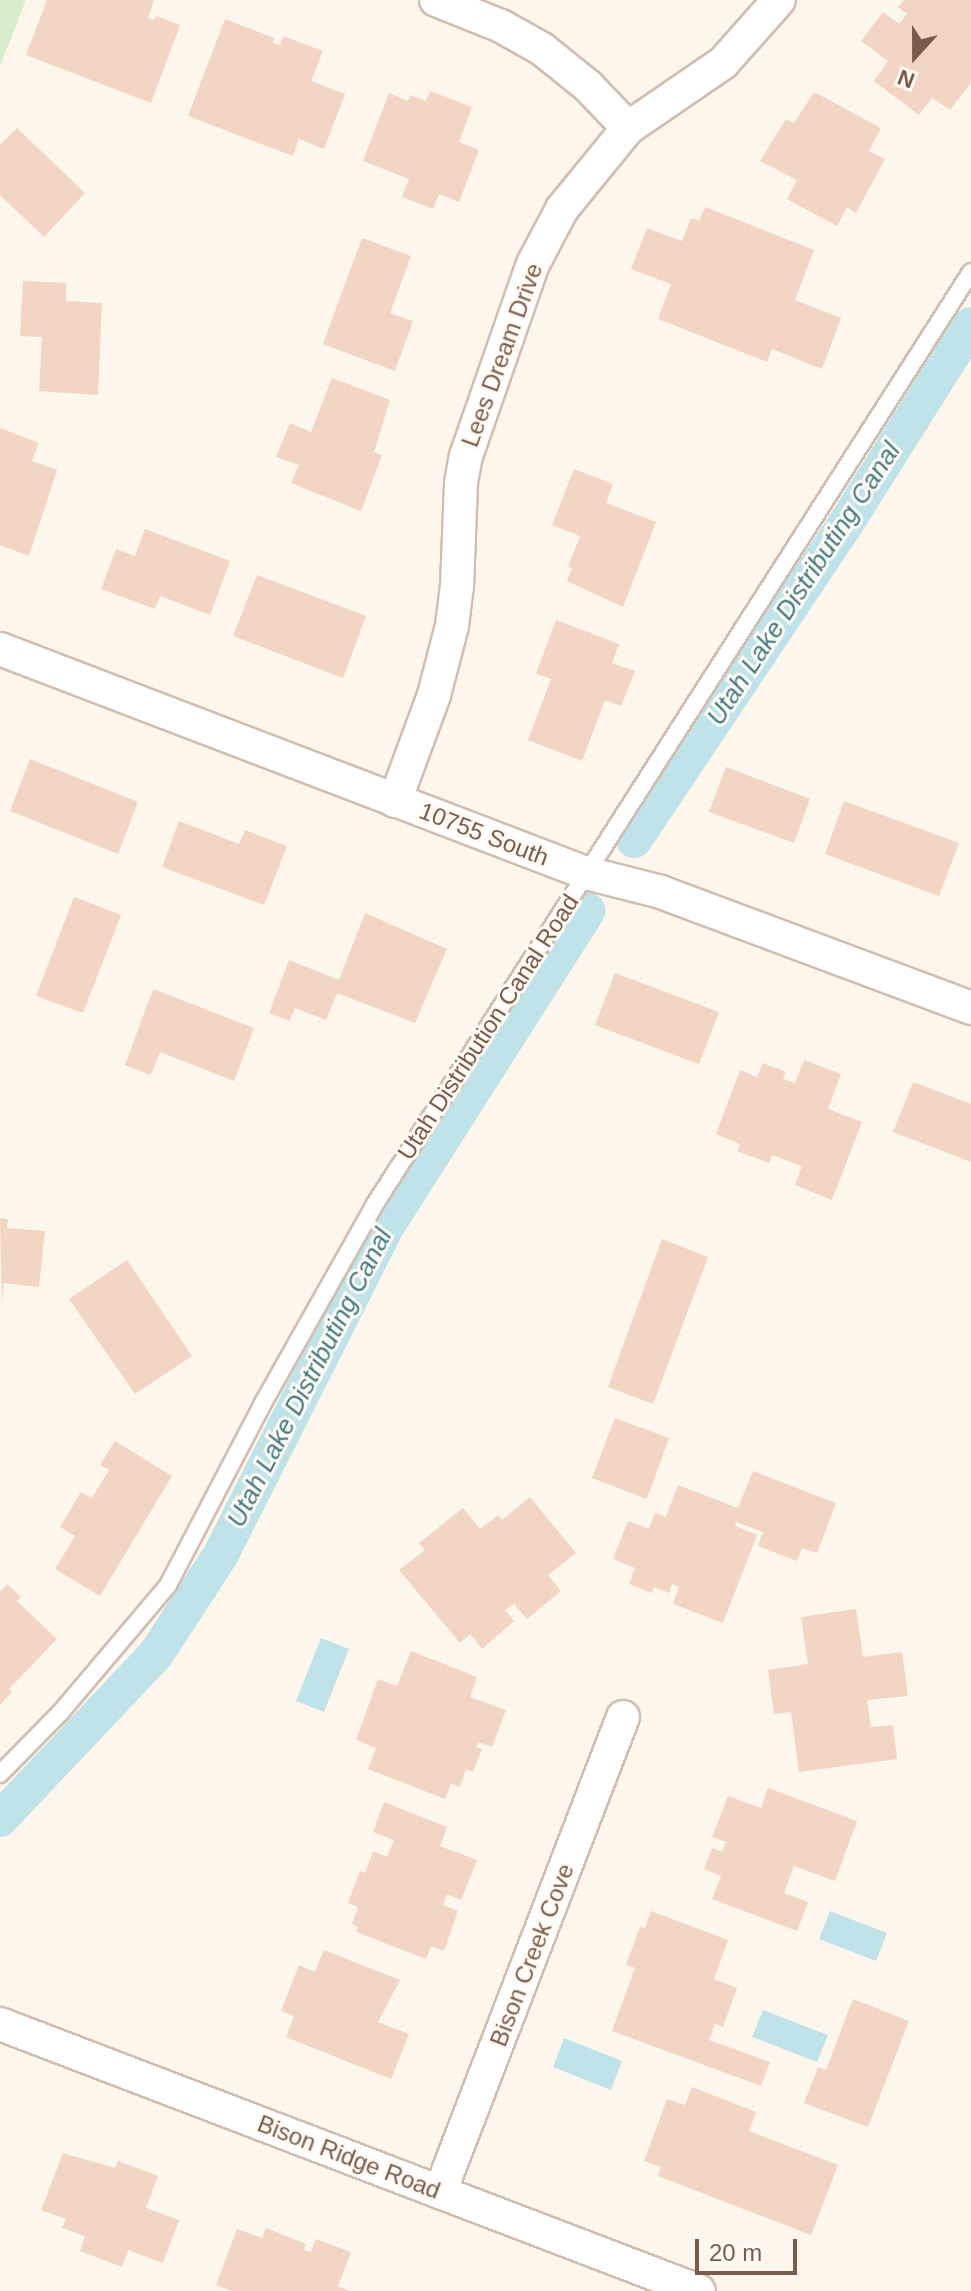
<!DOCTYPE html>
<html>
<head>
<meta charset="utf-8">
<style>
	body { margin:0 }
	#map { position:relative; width:971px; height:2291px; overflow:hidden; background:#fdf6ec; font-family:Helvetica,sans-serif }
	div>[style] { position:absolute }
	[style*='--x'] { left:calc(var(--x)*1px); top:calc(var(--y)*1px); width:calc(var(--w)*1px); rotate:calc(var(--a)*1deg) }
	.green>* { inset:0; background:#d8ecc9 }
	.water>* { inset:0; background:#bfe3e8 }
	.canal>* { height:36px; margin:-18px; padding:0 18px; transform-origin:18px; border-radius:18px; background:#bfe3e8 }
	.building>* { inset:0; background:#f3d5c3 }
	.roads { filter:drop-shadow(2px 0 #d1beb0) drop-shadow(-2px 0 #d1beb0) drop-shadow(0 2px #d1beb0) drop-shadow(0 -2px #d1beb0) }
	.service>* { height:16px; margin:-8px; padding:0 8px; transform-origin:8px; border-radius:8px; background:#fff }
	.minor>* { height:32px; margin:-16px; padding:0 16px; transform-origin:16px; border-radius:16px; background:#fff }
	span { translate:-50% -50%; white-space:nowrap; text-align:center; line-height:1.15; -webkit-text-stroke:6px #fffaf3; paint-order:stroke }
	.street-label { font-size:24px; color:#7a5c4d }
	.water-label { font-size:26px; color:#437c86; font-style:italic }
	.north { position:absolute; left:875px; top:16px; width:80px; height:80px; -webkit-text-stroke:6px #fffaf3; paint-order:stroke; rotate:201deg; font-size:22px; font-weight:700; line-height:32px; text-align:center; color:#7a5c4d }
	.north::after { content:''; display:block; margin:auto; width:28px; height:36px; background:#7a5c4d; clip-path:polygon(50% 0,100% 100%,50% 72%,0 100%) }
	.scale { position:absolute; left:695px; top:2239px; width:102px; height:36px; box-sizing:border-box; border:4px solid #7a5c4d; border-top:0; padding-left:10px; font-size:24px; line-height:28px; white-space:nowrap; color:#7a5c4d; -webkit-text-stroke:6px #fffaf3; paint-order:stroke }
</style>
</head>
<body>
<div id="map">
	<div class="green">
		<div style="clip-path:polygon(0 0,26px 0,0 66px)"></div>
	</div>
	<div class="water">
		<div style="clip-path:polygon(321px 1638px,349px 1649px,324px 1712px,296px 1701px)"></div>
		<div style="clip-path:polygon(830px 1911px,887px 1933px,876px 1961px,819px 1939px)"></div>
		<div style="clip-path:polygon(763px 2010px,828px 2035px,817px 2062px,752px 2037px)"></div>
		<div style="clip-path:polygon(564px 2038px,622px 2061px,611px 2090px,553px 2067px)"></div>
	</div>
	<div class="canal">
		<div style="--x:634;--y:840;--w:376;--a:-56.2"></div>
		<div style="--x:843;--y:528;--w:240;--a:-57.8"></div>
		<div style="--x:0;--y:1819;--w:227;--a:-46.6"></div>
		<div style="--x:156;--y:1654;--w:117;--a:-56.9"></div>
		<div style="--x:220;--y:1556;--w:369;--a:-63.2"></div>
		<div style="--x:386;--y:1227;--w:375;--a:-57.5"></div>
	</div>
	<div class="building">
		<div style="clip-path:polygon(47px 0,154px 0,148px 18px,154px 20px,156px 16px,180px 25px,151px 103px,26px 55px)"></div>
		<div style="clip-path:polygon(904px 0,971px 0,971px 83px,950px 110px,932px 98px,919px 115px,874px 81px,888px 61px,861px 41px,883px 12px,899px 24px,907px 14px,898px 7px)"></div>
		<div style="clip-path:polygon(225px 19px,274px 38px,273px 43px,280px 45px,283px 36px,323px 51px,311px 81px,345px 94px,324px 149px,299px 139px,293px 156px,188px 116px)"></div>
		<div style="clip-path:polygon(430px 91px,472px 107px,459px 142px,479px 150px,459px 202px,439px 194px,433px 209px,402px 197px,409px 179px,363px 161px,389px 93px,408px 101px,410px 95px,426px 101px)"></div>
		<div style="clip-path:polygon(814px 92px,881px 128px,869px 151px,885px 159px,856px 213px,847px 207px,837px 226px,787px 199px,797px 180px,760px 161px,786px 119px,794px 123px)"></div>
		<div style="clip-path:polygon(17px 128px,85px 193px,44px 237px,0 195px,0 145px)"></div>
		<div style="clip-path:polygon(705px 207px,814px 250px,795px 300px,841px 318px,822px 369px,772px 349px,767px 362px,658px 319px,671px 284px,631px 269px,647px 228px,682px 241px,691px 218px,699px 221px)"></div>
		<div style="clip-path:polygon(362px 238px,411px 256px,390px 313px,413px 321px,395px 371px,323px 344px)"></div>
		<div style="clip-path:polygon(23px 281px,66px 283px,66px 301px,102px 303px,98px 395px,39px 391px,42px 337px,20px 336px)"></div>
		<div style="clip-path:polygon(332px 378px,390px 400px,374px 452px,382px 455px,361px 511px,291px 483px,299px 465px,276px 457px,290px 423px,311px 432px)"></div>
		<div style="clip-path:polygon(0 428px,39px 443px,32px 461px,57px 470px,29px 556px,0 545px)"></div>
		<div style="clip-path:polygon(574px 469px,613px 484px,606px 503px,656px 522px,623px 607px,567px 581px,572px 568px,568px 567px,580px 536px,552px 525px)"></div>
		<div style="clip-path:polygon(145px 529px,230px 561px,210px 615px,160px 596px,155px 609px,101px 589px,116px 549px,135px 556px)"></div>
		<div style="clip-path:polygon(257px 575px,366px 616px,343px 678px,233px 636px)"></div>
		<div style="clip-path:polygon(556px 620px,619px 644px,612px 663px,635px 671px,621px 706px,605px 700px,582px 761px,528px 740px,551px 679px,536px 674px)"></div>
		<div style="clip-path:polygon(30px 759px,138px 802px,118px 854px,10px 811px)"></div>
		<div style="clip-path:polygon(726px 767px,810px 799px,794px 843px,709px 812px)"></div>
		<div style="clip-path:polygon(844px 801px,959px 843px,939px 896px,825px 854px)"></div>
		<div style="clip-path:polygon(179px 821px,239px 844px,245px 830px,287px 846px,264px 905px,162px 867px)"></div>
		<div style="clip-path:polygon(74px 897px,121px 915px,83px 1013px,36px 996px)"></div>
		<div style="clip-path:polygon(365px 913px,447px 949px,415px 1023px,337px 993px,326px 1020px,295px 1008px,290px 1021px,269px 1013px,289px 960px,339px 980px)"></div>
		<div style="clip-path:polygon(615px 973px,719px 1012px,699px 1064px,595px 1025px)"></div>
		<div style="clip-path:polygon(153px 989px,254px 1028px,234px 1081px,160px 1052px,151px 1075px,125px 1065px)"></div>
		<div style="clip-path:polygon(804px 1060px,841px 1074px,828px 1109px,862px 1122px,832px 1200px,795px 1185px,802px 1166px,772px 1155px,769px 1163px,737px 1151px,740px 1144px,716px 1134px,740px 1070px,757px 1077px,763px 1063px,786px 1072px,783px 1079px,795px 1083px)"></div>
		<div style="clip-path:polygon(913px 1082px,971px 1104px,971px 1162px,893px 1132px)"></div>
		<div style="clip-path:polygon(0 1218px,8px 1219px,7px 1228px,45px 1231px,39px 1287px,4px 1283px,2px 1303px)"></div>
		<div style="clip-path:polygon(662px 1239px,708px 1257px,653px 1404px,608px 1387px)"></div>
		<div style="clip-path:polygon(127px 1260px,192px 1356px,135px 1394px,69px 1299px)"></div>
		<div style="clip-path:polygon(615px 1418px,669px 1438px,647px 1499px,592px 1478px)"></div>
		<div style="clip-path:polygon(115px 1441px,172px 1476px,100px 1596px,55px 1569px,75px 1536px,60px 1527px,81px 1492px,92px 1498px,109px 1470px,100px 1465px)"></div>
		<div style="clip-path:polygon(753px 1471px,836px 1503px,817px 1553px,802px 1548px,797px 1561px,758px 1546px,763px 1532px,736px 1522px,735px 1526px,757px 1535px,723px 1623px,673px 1604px,679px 1587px,672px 1584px,669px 1593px,654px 1587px,652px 1593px,629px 1584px,635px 1568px,613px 1559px,628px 1521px,649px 1529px,655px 1513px,666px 1517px,678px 1485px,738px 1508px)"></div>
		<div style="clip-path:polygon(530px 1497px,576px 1553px,548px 1575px,561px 1591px,527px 1619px,514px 1604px,505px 1610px,514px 1621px,482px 1649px,470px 1634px,460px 1643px,399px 1570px,425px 1550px,419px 1543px,463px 1508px,480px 1529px,498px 1515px,502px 1520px)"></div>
		<div style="clip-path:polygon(7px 1584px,21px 1597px,17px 1601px,57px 1639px,9px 1689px,12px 1692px,0 1705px,0 1591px)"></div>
		<div style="clip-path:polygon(856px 1609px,863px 1657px,902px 1652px,908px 1696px,867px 1700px,871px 1727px,893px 1725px,897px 1759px,799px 1772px,791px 1712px,774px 1714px,768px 1670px,808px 1664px,801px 1617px)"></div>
		<div style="clip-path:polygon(411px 1651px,477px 1677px,470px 1697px,506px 1710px,492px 1747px,478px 1742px,476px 1747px,482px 1749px,473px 1772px,466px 1769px,460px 1787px,451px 1784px,445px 1799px,368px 1769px,376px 1748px,356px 1740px,378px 1679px,397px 1686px)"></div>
		<div style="clip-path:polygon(768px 1788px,857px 1821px,835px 1881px,794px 1866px,784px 1893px,808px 1902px,797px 1931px,712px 1899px,721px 1876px,704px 1869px,712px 1848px,722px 1852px,726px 1842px,712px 1837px,728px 1796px,761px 1808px)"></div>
		<div style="clip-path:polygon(384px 1802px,447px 1827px,440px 1846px,477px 1860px,461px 1900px,447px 1894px,443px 1905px,458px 1911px,444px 1951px,431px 1946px,426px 1959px,356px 1932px,358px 1927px,352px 1924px,358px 1907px,348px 1903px,360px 1871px,365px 1873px,373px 1851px,387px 1857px,394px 1840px,373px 1832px)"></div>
		<div style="clip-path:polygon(651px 1911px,728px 1940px,714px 1979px,737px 1988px,723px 2027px,715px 2024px,709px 2040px,770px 2062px,761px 2086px,612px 2031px,635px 1968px,626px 1965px,640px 1927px,645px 1928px)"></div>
		<div style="clip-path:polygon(324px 1950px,400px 1980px,378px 2022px,409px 2034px,391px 2079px,286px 2037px,294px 2016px,281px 2011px,299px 1965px,315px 1972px)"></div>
		<div style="clip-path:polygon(853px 1999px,909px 2021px,868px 2127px,804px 2103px,818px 2067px,826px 2070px)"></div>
		<div style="clip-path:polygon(692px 2087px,756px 2112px,749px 2131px,838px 2165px,811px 2235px,658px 2176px,661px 2167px,644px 2161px,667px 2099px,685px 2105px)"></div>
		<div style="clip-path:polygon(63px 2153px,115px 2168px,118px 2161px,158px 2176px,146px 2208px,179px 2220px,163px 2263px,128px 2250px,122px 2267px,80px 2251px,85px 2236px,62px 2228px,66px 2219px,41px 2210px)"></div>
		<div style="clip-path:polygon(266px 2228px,306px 2244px,304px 2250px,311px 2252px,316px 2239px,351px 2252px,338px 2286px,350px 2291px,231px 2291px,216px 2285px,237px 2229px,262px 2238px)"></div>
	</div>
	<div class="roads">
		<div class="service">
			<div style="--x:0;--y:1774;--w:86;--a:-45.5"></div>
			<div style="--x:60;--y:1713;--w:167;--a:-49.8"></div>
			<div style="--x:168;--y:1585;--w:205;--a:-62.4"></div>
			<div style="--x:263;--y:1403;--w:228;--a:-60.6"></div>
			<div style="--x:375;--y:1204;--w:1106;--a:-57.4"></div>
		</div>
		<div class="minor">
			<div style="--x:436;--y:0;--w:70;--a:21.8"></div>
			<div style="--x:501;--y:26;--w:47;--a:29.3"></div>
			<div style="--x:542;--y:49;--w:59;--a:38.8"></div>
			<div style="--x:588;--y:86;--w:58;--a:46.4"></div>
			<div style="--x:0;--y:649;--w:627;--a:20.92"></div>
			<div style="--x:586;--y:873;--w:77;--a:14.2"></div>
			<div style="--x:661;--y:892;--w:331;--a:20.5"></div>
			<div style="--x:395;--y:801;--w:113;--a:-69.8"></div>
			<div style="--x:434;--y:695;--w:71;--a:-75.4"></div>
			<div style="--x:452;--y:626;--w:39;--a:-83"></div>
			<div style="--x:457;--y:587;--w:104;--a:-87.8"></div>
			<div style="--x:461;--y:483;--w:27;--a:-80"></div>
			<div style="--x:466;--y:456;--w:203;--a:-70.8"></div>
			<div style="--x:533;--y:264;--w:62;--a:-62.2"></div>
			<div style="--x:562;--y:209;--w:104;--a:-50.8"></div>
			<div style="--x:628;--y:128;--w:115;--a:-34.4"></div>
			<div style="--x:723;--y:63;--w:84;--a:-48.4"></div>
			<div style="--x:0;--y:2024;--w:748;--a:20.91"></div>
			<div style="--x:440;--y:2192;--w:509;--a:-68.93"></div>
		</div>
	</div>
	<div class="street-label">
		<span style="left:502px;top:355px;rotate:-70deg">Lees Dream Drive</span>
		<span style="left:484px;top:834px;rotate:21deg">10755 South</span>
		<span style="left:488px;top:1027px;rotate:-57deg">Utah Distribution Canal Road</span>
		<span style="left:532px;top:1955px;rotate:-69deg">Bison Creek Cove</span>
		<span style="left:349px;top:2157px;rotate:21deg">Bison Ridge Road</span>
	</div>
	<div class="water-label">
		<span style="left:804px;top:584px;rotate:-57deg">Utah Lake Distributing Canal</span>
		<span style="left:310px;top:1378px;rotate:-63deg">Utah Lake Distributing Canal</span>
	</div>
	<div class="north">N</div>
	<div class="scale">20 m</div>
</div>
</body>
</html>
